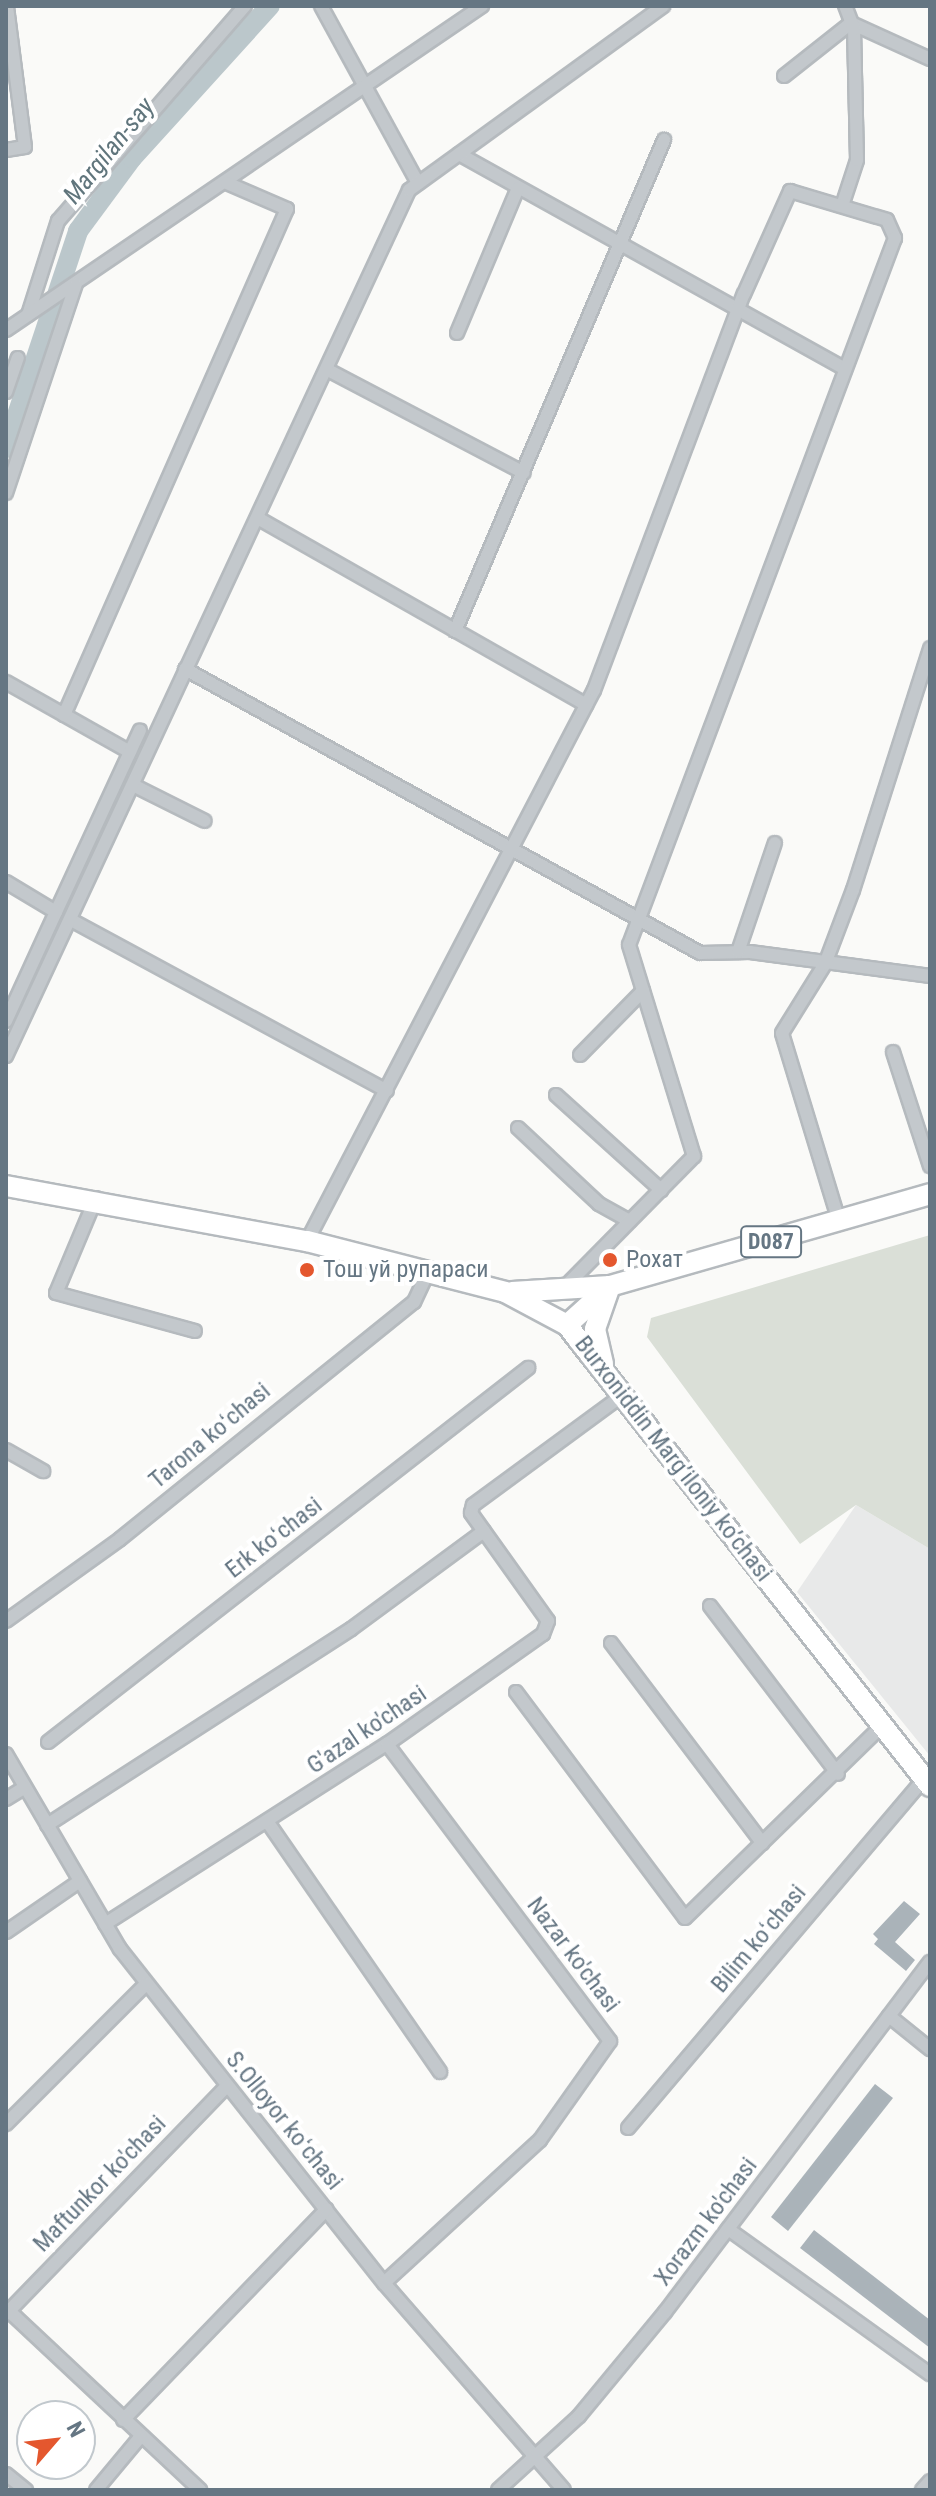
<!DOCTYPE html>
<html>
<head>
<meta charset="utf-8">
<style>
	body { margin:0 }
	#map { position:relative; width:936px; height:2496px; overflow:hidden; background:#fafaf8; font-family:"Roboto Condensed",sans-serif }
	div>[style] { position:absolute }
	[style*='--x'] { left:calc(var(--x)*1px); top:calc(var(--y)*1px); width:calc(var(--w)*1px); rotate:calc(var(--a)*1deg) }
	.built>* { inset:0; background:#e8e9e9 }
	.green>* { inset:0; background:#dadfd7 }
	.river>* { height:20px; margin:-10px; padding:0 10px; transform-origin:10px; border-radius:10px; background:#bbc7cb }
	.building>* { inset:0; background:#aab3b9 }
	.roads { filter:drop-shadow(2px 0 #b5babe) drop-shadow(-2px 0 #b5babe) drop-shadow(0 2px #b5babe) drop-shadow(0 -2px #b5babe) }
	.street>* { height:12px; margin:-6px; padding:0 6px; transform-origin:6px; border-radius:6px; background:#c3c8cc }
	.primary>* { height:20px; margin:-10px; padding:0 10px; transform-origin:10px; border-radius:10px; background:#fff }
	.dots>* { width:22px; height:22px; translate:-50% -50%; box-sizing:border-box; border:4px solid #fff; border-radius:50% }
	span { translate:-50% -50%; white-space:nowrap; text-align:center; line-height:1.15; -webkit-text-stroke:8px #fff; paint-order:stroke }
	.shield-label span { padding:2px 6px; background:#fff; border:2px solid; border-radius:6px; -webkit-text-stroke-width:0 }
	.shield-label { font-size:22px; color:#657683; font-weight:700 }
	.poi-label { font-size:24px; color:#657683 }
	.left { translate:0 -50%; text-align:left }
	.street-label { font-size:24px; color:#657683 }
	.water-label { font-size:26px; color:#60757c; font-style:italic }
	.frame { position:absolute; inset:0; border:8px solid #657683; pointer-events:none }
	.north { position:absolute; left:16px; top:2400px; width:80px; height:80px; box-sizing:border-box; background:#fff; border:2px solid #c1c8cd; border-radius:50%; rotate:62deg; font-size:22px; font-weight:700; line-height:32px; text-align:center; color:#657683 }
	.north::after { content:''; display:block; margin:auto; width:28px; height:36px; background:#e4572e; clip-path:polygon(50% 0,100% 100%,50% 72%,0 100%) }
</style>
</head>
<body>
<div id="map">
	<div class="built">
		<div style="clip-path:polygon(856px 1505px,930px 1549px,930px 1756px,797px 1592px)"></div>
	</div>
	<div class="green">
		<div style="clip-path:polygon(930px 1235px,930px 1549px,856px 1505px,800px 1544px,647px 1337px,651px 1318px)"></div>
	</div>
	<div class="river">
		<div style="--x:6;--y:448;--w:229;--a:-71.6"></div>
		<div style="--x:78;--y:231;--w:91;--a:-53.5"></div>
		<div style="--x:132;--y:158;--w:205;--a:-47.8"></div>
	</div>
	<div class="building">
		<div style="clip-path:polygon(904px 1901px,920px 1914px,895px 1942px,915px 1960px,906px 1971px,874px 1944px,878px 1939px,873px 1934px)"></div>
		<div style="clip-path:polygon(875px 2084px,893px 2098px,788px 2231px,771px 2217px)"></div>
		<div style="clip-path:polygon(814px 2230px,930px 2320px,930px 2348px,800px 2248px)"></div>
	</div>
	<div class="roads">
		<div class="street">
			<div style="--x:321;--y:6;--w:202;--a:61.3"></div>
			<div style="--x:784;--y:76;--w:85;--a:-38.3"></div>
			<div style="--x:851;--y:23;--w:87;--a:24.5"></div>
			<div style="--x:6;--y:150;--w:19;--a:-9"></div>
			<div style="--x:25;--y:147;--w:142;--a:-97.3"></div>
			<div style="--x:459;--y:154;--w:442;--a:29.1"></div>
			<div style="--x:842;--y:206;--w:48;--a:-71.9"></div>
			<div style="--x:857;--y:160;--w:131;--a:-91.3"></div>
			<div style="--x:854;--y:29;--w:25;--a:-111"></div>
			<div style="--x:28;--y:315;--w:99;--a:-72.3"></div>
			<div style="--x:58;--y:221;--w:285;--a:-49"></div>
			<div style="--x:6;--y:330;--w:576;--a:-34.24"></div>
			<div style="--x:457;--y:333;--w:157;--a:-67.2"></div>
			<div style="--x:328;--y:370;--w:221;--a:27.7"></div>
			<div style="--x:6;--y:392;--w:36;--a:-71"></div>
			<div style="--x:6;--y:493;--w:220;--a:-71.5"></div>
			<div style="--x:261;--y:520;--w:374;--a:29.6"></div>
			<div style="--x:455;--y:631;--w:534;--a:-66.94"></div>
			<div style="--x:185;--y:669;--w:588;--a:28.87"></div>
			<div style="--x:700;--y:953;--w:50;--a:-1.1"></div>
			<div style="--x:750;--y:952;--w:182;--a:7.6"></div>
			<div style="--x:6;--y:682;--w:142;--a:29.4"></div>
			<div style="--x:64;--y:715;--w:553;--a:-66.22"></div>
			<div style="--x:287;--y:209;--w:65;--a:-156.6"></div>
			<div style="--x:133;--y:785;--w:80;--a:26.6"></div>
			<div style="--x:6;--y:882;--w:58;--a:31"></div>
			<div style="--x:56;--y:912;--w:200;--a:-65.2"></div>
			<div style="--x:71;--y:920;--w:359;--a:28.4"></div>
			<div style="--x:738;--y:952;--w:115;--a:-71.3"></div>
			<div style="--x:6;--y:1021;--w:120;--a:-65.4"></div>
			<div style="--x:893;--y:1052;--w:120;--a:72"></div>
			<div style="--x:580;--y:1055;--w:90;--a:-45.5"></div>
			<div style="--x:6;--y:1056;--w:955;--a:-65.04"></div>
			<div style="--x:409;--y:190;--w:314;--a:-35.9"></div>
			<div style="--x:556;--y:1095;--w:142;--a:42.1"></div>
			<div style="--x:518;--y:1128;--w:111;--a:43.2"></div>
			<div style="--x:599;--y:1204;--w:35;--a:29"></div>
			<div style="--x:96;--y:1198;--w:103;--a:112.8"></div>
			<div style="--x:56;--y:1293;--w:144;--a:15.3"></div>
			<div style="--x:839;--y:1221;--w:196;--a:-106.9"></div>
			<div style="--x:782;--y:1033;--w:81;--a:-58.1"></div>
			<div style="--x:825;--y:964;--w:79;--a:-69.3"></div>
			<div style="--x:853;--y:890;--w:254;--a:-72.3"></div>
			<div style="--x:307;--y:1241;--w:621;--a:-62.49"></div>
			<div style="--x:594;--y:690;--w:423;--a:-69.3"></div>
			<div style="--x:744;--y:294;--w:113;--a:-65.9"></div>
			<div style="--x:790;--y:191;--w:101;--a:16.6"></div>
			<div style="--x:887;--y:220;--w:20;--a:66"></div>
			<div style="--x:895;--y:238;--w:755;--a:110.62"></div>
			<div style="--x:629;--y:945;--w:221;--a:72.9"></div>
			<div style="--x:694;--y:1156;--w:185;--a:134.6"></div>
			<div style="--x:6;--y:1450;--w:43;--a:29.6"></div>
			<div style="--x:710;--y:1606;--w:211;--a:52.7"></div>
			<div style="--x:6;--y:1621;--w:140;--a:-35.7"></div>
			<div style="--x:120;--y:1539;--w:378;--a:-38.9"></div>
			<div style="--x:414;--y:1302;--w:33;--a:-65"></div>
			<div style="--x:611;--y:1643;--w:251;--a:52.9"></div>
			<div style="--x:516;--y:1692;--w:282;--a:53.2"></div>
			<div style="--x:685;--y:1918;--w:274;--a:-44.3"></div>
			<div style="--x:48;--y:1742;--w:609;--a:-37.92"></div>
			<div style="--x:6;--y:1754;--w:226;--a:59.7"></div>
			<div style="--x:120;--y:1949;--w:426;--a:51.7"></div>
			<div style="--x:384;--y:2283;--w:274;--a:49"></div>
			<div style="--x:6;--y:1799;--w:22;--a:-32"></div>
			<div style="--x:267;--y:1821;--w:305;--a:55.4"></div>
			<div style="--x:47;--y:1825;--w:362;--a:-32.8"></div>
			<div style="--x:351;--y:1629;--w:165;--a:-36.4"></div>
			<div style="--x:105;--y:1924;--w:335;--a:-32.6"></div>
			<div style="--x:387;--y:1744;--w:191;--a:-35.2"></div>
			<div style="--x:543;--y:1634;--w:14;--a:-69"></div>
			<div style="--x:548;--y:1621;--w:133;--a:-125.5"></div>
			<div style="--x:471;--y:1513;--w:8;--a:-76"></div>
			<div style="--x:473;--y:1505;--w:187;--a:-36.3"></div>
			<div style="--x:6;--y:1932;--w:90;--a:-34.6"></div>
			<div style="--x:889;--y:2016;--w:53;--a:38.8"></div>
			<div style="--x:6;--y:2124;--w:198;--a:-45"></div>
			<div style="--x:628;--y:2128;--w:458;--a:-49.7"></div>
			<div style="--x:728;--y:2229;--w:249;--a:35.7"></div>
			<div style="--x:384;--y:2283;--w:212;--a:-42.5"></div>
			<div style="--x:540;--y:2140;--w:121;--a:-54.7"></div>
			<div style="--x:610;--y:2041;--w:371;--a:-126.9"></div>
			<div style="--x:9;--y:2311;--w:262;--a:43.1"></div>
			<div style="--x:6;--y:2314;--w:318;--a:-45.9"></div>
			<div style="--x:123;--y:2420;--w:293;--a:-46"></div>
			<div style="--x:6;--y:2474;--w:26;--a:39"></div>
			<div style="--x:96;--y:2490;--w:70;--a:-50.2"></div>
			<div style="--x:498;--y:2490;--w:110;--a:-42.4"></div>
			<div style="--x:579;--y:2416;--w:135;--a:-50.4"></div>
			<div style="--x:665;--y:2312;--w:439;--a:-52.9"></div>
			<div style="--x:922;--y:2490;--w:12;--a:-48"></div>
		</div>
		<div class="primary">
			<div style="--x:6;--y:1186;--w:306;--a:10.4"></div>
			<div style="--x:307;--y:1241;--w:204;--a:14.4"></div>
			<div style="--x:505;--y:1292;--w:70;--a:28"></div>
			<div style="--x:567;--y:1325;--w:587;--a:51.78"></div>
			<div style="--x:512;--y:1292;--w:98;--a:-3.5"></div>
			<div style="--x:610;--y:1286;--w:46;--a:109.2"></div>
			<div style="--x:595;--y:1329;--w:36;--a:77"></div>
			<div style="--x:567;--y:1325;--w:58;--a:-42.2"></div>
			<div style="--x:610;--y:1286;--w:333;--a:-16"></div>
		</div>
	</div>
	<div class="dots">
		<div style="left:610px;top:1260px;background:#e4572e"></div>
		<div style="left:307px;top:1270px;background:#e4572e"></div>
	</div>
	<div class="shield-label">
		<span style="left:771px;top:1242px">D087</span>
	</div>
	<div class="poi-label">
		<span class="left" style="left:626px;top:1260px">Рохат</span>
		<span class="left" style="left:323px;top:1270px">Тош уй рупараси</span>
	</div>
	<div class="street-label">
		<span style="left:210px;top:1436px;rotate:-40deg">Tarona koʻchasi</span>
		<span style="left:673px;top:1459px;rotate:52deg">Burxoniddin Marg’iloniy ko’chasi</span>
		<span style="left:274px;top:1538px;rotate:-38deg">Erk koʻchasi</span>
		<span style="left:367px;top:1730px;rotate:-34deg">G'azal ko'chasi</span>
		<span style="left:759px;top:1939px;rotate:-50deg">Bilim koʻchasi</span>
		<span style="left:573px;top:1955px;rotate:53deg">Nazar ko'chasi</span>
		<span style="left:284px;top:2121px;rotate:51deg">S.Olloyor koʻchasi</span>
		<span style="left:100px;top:2184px;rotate:-46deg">Maftunkor ko'chasi</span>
		<span style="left:706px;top:2222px;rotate:-53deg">Xorazm ko'chasi</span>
	</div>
	<div class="water-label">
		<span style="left:109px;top:151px;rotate:-51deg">Margilan-say</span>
	</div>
	<div class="frame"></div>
	<div class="north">N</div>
</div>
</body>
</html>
